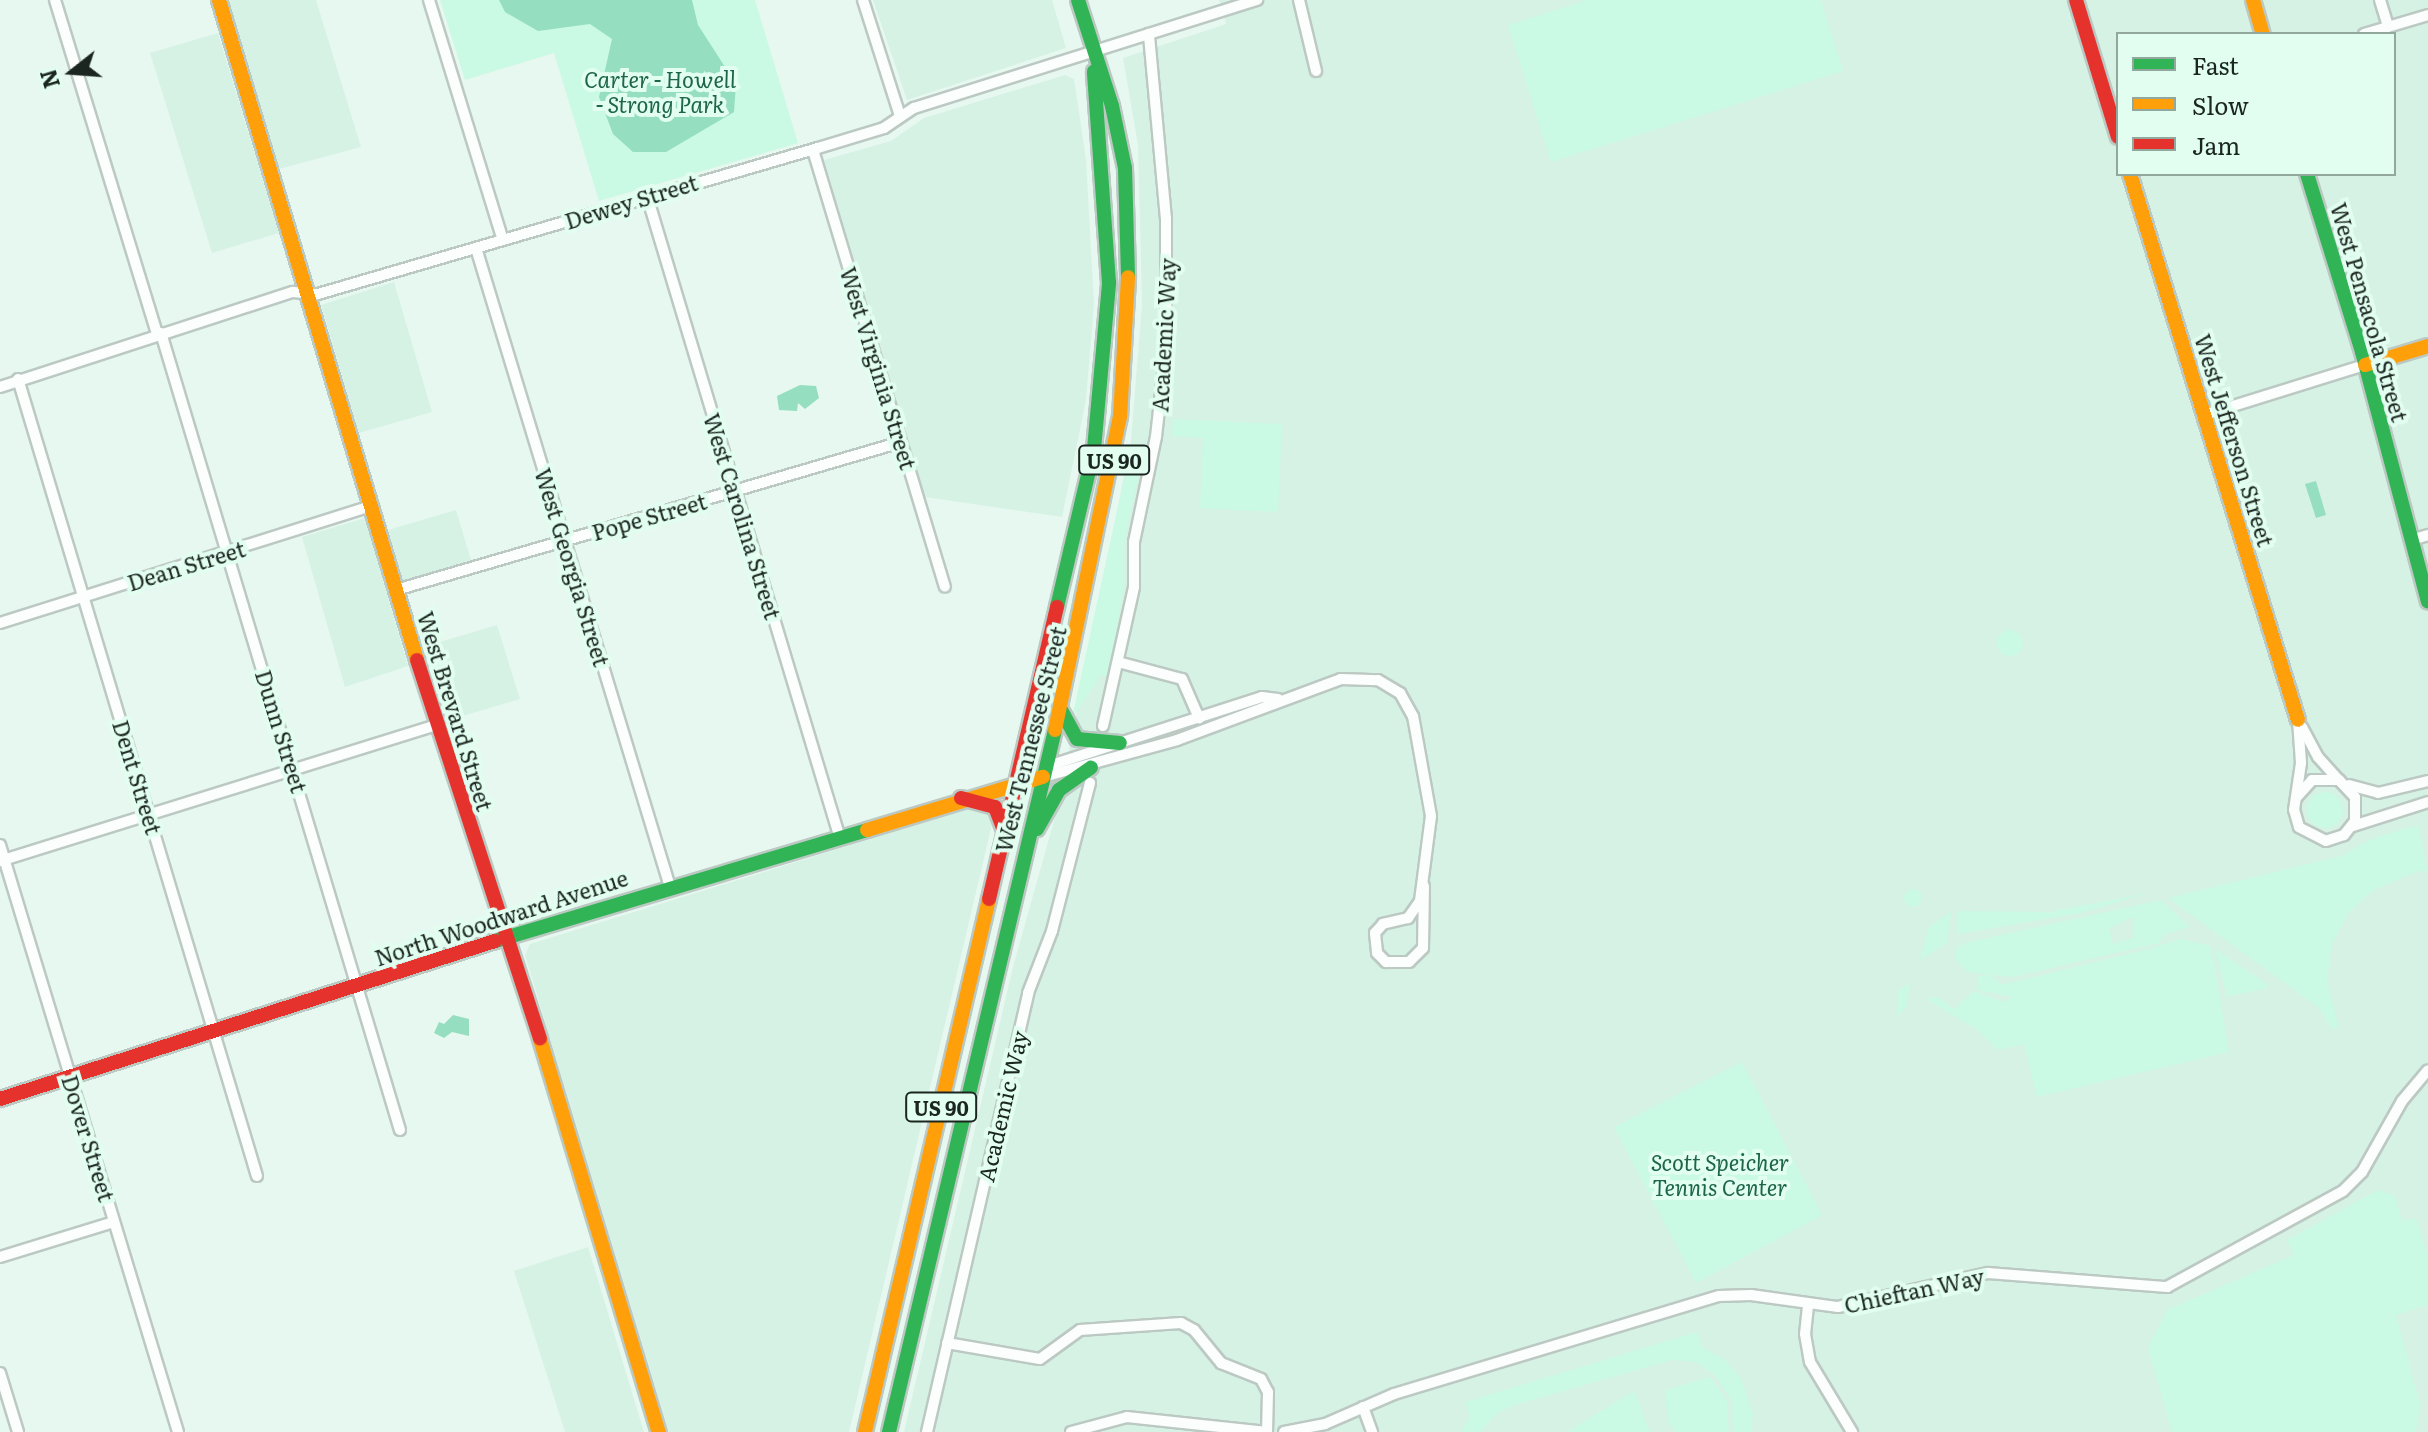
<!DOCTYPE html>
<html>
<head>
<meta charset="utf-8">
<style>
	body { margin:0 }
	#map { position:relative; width:2428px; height:1432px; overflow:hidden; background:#e7f8f0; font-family:Literata,serif }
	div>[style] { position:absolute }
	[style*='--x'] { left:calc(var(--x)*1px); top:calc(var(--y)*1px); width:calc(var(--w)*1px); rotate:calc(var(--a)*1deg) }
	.built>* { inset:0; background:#d6f2e5 }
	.green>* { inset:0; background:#caf9e4 }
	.round { border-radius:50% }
	.water>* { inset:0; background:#96dec0 }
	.roads { filter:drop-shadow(2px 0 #bcc9c3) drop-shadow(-2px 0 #bcc9c3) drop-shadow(0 2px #bcc9c3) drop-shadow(0 -2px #bcc9c3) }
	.street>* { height:10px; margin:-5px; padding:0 5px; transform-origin:5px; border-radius:5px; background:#fbfefd }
	.fast>* { height:14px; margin:-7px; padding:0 7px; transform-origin:7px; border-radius:7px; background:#30b455 }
	.slow>* { height:14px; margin:-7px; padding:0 7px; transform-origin:7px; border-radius:7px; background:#ff9f0a }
	.jam>* { height:14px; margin:-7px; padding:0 7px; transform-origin:7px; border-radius:7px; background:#e5322d }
	span { translate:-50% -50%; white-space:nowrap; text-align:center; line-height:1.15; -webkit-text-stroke:8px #e1fef0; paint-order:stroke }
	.shield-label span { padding:2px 6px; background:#e1fef0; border:2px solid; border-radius:6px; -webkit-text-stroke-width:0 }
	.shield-label { font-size:20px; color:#1c2621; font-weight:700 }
	.park-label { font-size:22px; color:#1d654b; font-style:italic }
	.street-label { font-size:22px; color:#1c2621 }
	.legend { position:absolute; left:2116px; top:32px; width:280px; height:144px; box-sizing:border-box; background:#e1fef0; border:2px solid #92a89d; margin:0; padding:10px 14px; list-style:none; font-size:24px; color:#1c2621 }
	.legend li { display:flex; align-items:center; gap:16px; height:40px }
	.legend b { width:40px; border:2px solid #92a89d }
	.north { position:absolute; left:32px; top:32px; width:80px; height:80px; -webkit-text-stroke:6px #e1fef0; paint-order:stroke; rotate:253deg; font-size:22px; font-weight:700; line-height:32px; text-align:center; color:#1c2621 }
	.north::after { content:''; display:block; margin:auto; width:28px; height:36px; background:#1c2621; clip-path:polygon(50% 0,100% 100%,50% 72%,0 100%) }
</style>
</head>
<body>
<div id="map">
	<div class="built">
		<div style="clip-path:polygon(226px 0,316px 0,361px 147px,279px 169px)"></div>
		<div style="clip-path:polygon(873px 0,1052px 0,1066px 48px,907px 100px)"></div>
		<div style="clip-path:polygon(evenodd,1219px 0,2428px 0,2428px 1432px,904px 1432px,1013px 967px,1057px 810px,1131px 441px,1142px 304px,1138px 145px,1123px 58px,1226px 24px,1219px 0,2118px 34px,2394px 34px,2394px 174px,2118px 174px,2118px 34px)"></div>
		<div style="clip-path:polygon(218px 33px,279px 233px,212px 253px,150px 53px)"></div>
		<div style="clip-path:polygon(1065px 75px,1074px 79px,1086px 159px,1094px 303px,1086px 400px,1062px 517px,925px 497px,824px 160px,891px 141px,924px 118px)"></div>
		<div style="clip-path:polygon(394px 282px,432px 412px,359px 433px,321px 305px)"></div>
		<div style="clip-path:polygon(456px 510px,471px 560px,403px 581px,388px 530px)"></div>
		<div style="clip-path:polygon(365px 518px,408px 666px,345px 687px,302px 537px)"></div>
		<div style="clip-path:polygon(497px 625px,520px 699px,446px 721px,423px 647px)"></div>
		<div style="clip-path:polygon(968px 809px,986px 811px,993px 820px,849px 1432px,669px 1432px,525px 955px,530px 944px)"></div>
		<div style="clip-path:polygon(588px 1247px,644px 1432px,565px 1432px,514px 1271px)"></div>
	</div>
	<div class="green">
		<div style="clip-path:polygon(440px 0,755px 0,798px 143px,599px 201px,554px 53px,465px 80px)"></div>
		<div style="clip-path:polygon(1587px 0,1821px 0,1843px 71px,1551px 162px,1508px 25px)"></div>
		<div style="clip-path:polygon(1173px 419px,1282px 424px,1278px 512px,1200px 508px,1203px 438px,1172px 436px)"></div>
		<div style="clip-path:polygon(1128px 461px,1141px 463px,1124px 542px,1123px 591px,1109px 675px,1101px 675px,1072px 718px)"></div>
		<div class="round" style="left:1997px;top:630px;width:26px;height:26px"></div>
		<div class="round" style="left:2307px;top:792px;width:36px;height:36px"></div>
		<div style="clip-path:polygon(2418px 825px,2428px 873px,2421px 870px,2374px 890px,2350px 911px,2332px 943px,2327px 980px,2339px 1028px,2332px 1029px,2319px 1008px,2168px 898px,2341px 856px,2371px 839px)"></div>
		<div class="round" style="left:1904px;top:889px;width:18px;height:18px"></div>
		<div style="clip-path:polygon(2148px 893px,2081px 913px,1958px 934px,1958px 911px,2049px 912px)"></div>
		<div style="clip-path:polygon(evenodd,2161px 900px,2190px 927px,2166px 934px,2159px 943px,2013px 977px,1968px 972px,1956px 960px,1956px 949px,1965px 943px,2161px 900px,2133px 917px,2134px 938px,2113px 944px,2109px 928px,2133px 917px)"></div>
		<div style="clip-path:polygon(1951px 912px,1947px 943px,1920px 960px,1929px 927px)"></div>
		<div style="clip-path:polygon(2181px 939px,2211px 946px,2229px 1052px,2037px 1097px,2024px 1044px,1998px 1050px,1976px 1029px,1926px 999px,1938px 997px,1954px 1009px,1974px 991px,2004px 1002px,2013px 997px,1978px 990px,1978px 976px,1991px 975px,2002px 985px,2148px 949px,2151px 954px,2150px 948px)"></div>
		<div style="clip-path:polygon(2215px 949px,2267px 984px,2267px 988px,2227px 997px)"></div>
		<div style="clip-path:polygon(1910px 982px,1907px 1006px,1897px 1017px,1898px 991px)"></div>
		<div style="clip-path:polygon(1742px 1062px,1822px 1215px,1696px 1283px,1614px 1127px)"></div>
		<div style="clip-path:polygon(2378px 1190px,2395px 1196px,2402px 1221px,2416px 1218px,2428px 1257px,2428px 1305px,2396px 1315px,2420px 1404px,2416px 1432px,2172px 1432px,2148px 1348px,2167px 1310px,2294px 1255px,2287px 1240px)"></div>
		<div style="clip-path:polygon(1697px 1332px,1702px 1347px,1725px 1360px,1741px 1378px,1753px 1414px,1751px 1432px,1733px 1432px,1732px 1401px,1714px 1374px,1695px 1362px,1672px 1360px,1514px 1405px,1496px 1414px,1480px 1432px,1461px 1432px,1470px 1416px,1465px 1402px)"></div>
		<div style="clip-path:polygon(1710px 1377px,1727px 1400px,1729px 1432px,1676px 1432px,1668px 1422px,1665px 1390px)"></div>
		<div style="clip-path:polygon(1634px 1391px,1650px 1432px,1567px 1432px)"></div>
	</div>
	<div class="water">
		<div style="clip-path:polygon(499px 0,692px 0,698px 25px,736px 84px,734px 112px,666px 152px,633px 152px,613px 134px,599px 97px,612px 39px,590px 24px,538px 31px,505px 12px)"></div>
		<div style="clip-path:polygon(800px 385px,816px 386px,819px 398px,805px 409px,798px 403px,797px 411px,779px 410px,777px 396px)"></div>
		<div style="clip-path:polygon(2316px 481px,2326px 515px,2316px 518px,2305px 484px)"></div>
		<div style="clip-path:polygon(453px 1015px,469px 1019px,469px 1036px,452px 1032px,444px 1038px,434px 1033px,439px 1022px,444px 1024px)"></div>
	</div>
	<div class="roads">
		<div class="street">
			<div style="--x:55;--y:0;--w:349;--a:73"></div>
			<div style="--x:429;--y:0;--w:251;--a:72.9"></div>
			<div style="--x:863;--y:0;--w:122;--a:72.3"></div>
			<div style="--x:1299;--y:0;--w:73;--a:76.5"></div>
			<div style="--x:2380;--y:0;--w:28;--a:73"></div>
			<div style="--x:2364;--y:34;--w:67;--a:-16.5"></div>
			<div style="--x:813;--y:150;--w:456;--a:73.2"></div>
			<div style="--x:647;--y:196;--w:667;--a:73.28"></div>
			<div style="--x:476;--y:248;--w:668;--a:73.11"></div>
			<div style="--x:161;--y:333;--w:832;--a:73.31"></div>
			<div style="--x:18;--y:379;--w:832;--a:73.31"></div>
			<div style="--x:0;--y:387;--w:308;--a:-18"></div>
			<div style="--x:293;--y:292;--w:25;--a:5"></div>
			<div style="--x:318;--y:294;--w:521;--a:-16.28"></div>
			<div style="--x:818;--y:148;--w:69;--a:-16.9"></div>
			<div style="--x:884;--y:128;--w:36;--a:-34"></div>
			<div style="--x:914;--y:108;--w:360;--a:-17.5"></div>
			<div style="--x:2204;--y:415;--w:169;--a:-17.3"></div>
			<div style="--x:2411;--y:540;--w:18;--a:-16"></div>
			<div style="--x:396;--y:590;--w:526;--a:-16.33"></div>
			<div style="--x:0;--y:623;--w:389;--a:-17.5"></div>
			<div style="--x:1118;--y:662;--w:66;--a:14.9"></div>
			<div style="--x:1182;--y:679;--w:43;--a:66.4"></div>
			<div style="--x:1103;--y:726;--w:142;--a:-77.4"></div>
			<div style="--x:1134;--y:587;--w:45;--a:-90"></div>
			<div style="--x:1134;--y:542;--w:107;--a:-78.2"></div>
			<div style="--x:1156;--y:437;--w:91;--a:-83.7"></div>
			<div style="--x:1166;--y:347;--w:128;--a:-90"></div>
			<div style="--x:1166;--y:219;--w:186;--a:-95.3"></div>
			<div style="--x:2302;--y:727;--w:34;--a:62"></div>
			<div style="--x:2318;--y:757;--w:30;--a:48"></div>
			<div style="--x:1045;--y:767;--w:228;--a:-17.9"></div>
			<div style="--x:1262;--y:697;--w:16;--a:7"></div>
			<div style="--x:1043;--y:777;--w:139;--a:-15.4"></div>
			<div style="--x:1177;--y:740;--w:175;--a:-20.4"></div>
			<div style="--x:1341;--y:679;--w:37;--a:2"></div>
			<div style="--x:1378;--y:680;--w:26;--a:31"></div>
			<div style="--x:1400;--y:693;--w:26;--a:61"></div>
			<div style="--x:1413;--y:716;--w:102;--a:79.8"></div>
			<div style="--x:1431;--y:816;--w:86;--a:97.4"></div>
			<div style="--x:1420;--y:901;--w:21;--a:125"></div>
			<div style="--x:1408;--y:918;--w:26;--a:167"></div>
			<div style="--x:1383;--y:924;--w:12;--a:132"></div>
			<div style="--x:1375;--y:933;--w:20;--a:84"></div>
			<div style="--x:1377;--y:953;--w:13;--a:45"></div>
			<div style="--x:1386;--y:962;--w:23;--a:0"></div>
			<div style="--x:1409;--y:962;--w:20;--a:-45"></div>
			<div style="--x:1423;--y:948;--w:62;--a:-89.1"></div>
			<div style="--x:2349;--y:785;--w:30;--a:15"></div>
			<div style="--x:2378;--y:793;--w:51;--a:-13.5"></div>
			<div style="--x:2296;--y:798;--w:24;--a:-48"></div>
			<div style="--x:2312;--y:780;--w:27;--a:0"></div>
			<div style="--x:2339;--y:780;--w:23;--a:47"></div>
			<div style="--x:2355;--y:797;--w:24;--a:90"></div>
			<div style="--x:2355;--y:821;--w:18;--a:128"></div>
			<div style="--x:2344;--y:835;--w:19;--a:162"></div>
			<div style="--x:2326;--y:841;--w:30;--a:-153"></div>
			<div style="--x:2299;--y:827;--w:18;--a:-106"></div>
			<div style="--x:2294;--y:810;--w:48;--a:-81.5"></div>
			<div style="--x:2301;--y:763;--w:43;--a:-94"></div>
			<div style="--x:2353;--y:826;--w:79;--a:-17.7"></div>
			<div style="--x:0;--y:845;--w:613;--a:73.13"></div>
			<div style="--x:0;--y:861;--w:458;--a:-17.3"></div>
			<div style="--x:0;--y:1257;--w:119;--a:-17.1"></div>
			<div style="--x:1808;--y:1306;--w:28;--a:96"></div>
			<div style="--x:1805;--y:1334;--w:28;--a:80"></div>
			<div style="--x:1810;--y:1362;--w:82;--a:59"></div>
			<div style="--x:947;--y:1343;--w:94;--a:9.8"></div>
			<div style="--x:1040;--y:1359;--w:49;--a:-35.9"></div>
			<div style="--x:1080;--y:1330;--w:101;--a:-4"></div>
			<div style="--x:1181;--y:1323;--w:15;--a:28"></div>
			<div style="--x:1194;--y:1330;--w:43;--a:50.7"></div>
			<div style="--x:1221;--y:1363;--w:43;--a:21.8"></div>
			<div style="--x:1261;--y:1379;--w:15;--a:62"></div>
			<div style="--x:1268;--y:1392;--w:40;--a:91.4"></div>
			<div style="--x:1267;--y:1432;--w:141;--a:-173.9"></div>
			<div style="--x:1127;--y:1417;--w:58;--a:165"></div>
			<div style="--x:0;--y:1373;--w:62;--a:73"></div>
			<div style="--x:1363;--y:1407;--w:27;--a:70"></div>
			<div style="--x:927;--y:1432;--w:450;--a:-77"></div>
			<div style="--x:1028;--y:993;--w:66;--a:-68.8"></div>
			<div style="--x:1052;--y:931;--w:153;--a:-75.6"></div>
			<div style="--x:1284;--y:1432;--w:42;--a:-11"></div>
			<div style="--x:1325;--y:1424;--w:75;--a:-23.5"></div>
			<div style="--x:1394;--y:1394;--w:339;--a:-16.8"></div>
			<div style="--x:1719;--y:1296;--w:32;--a:-2"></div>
			<div style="--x:1751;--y:1295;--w:88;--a:7.9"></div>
			<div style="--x:1838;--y:1307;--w:154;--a:-12.8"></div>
			<div style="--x:1988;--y:1273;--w:180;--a:4.5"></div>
			<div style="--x:2167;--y:1287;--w:200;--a:-28.6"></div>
			<div style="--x:2343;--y:1191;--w:27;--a:-45"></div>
			<div style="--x:2362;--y:1172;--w:81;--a:-60.6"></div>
			<div style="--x:2402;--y:1101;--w:40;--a:-50"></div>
		</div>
		<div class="fast">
			<div style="--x:1078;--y:0;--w:111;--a:72.2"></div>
			<div style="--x:1112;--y:106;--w:63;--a:78.2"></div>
			<div style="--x:1125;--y:168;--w:109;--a:88.4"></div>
			<div style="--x:2307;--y:174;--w:186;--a:72.8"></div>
			<div style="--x:2362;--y:352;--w:258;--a:75.2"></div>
			<div style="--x:1057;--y:607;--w:162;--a:-76.8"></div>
			<div style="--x:1094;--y:449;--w:167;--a:-84.8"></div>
			<div style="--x:1109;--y:283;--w:212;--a:-94.1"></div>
			<div style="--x:1061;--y:710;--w:33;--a:61"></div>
			<div style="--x:1077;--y:739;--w:43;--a:5.3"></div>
			<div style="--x:1037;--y:829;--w:45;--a:-60.6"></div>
			<div style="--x:1059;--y:790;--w:39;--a:-35"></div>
			<div style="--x:495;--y:941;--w:388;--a:-16.6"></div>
			<div style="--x:889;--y:1432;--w:721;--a:-76.7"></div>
		</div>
		<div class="slow">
			<div style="--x:219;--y:0;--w:689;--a:73.3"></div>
			<div style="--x:2253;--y:0;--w:35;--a:74"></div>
			<div style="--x:2130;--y:174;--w:571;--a:72.9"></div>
			<div style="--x:2365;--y:365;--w:66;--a:-16.8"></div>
			<div style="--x:1055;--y:730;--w:320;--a:-78.3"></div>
			<div style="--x:1120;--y:417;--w:140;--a:-86.7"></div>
			<div style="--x:867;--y:830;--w:184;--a:-16.8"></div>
			<div style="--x:540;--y:1039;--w:411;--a:73.2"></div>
			<div style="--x:865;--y:1432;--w:547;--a:-76.9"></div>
		</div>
		<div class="jam">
			<div style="--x:2076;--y:0;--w:143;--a:73"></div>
			<div style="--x:417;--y:660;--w:398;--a:72"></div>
			<div style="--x:961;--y:798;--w:35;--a:15"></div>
			<div style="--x:995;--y:807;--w:26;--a:69"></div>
			<div style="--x:989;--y:899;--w:300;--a:-76.9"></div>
			<div style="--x:0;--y:1099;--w:520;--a:-17.7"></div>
		</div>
	</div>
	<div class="shield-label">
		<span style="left:1114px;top:460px">US 90</span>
		<span style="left:941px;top:1107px">US 90</span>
	</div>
	<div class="park-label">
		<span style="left:660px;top:91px">Carter - Howell<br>- Strong Park</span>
		<span style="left:1720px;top:1174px">Scott Speicher<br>Tennis Center</span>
	</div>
	<div class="street-label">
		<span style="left:631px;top:201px;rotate:-17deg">Dewey Street</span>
		<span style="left:2370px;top:312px;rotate:74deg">West Pensacola Street</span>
		<span style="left:1163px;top:335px;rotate:-87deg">Academic Way</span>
		<span style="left:879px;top:368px;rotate:73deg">West Virginia Street</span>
		<span style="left:2235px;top:440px;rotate:73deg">West Jefferson Street</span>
		<span style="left:649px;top:516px;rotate:-16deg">Pope Street</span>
		<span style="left:743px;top:516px;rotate:73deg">West Carolina Street</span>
		<span style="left:186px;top:565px;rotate:-17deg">Dean Street</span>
		<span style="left:573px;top:567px;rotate:73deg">West Georgia Street</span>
		<span style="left:456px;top:711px;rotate:73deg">West Brevard Street</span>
		<span style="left:282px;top:731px;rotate:73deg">Dunn Street</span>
		<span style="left:1030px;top:739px;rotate:-76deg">West Tennessee Street</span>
		<span style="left:138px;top:777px;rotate:73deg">Dent Street</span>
		<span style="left:501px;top:917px;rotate:-18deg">North Woodward Avenue</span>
		<span style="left:1002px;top:1106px;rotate:-77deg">Academic Way</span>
		<span style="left:89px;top:1138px;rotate:73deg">Dover Street</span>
		<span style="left:1914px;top:1290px;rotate:-12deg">Chieftan Way</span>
	</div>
	<ul class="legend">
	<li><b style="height:10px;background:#30b455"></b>Fast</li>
	<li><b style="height:10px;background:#ff9f0a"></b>Slow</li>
	<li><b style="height:10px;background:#e5322d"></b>Jam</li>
	</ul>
	<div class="north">N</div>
</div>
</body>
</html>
